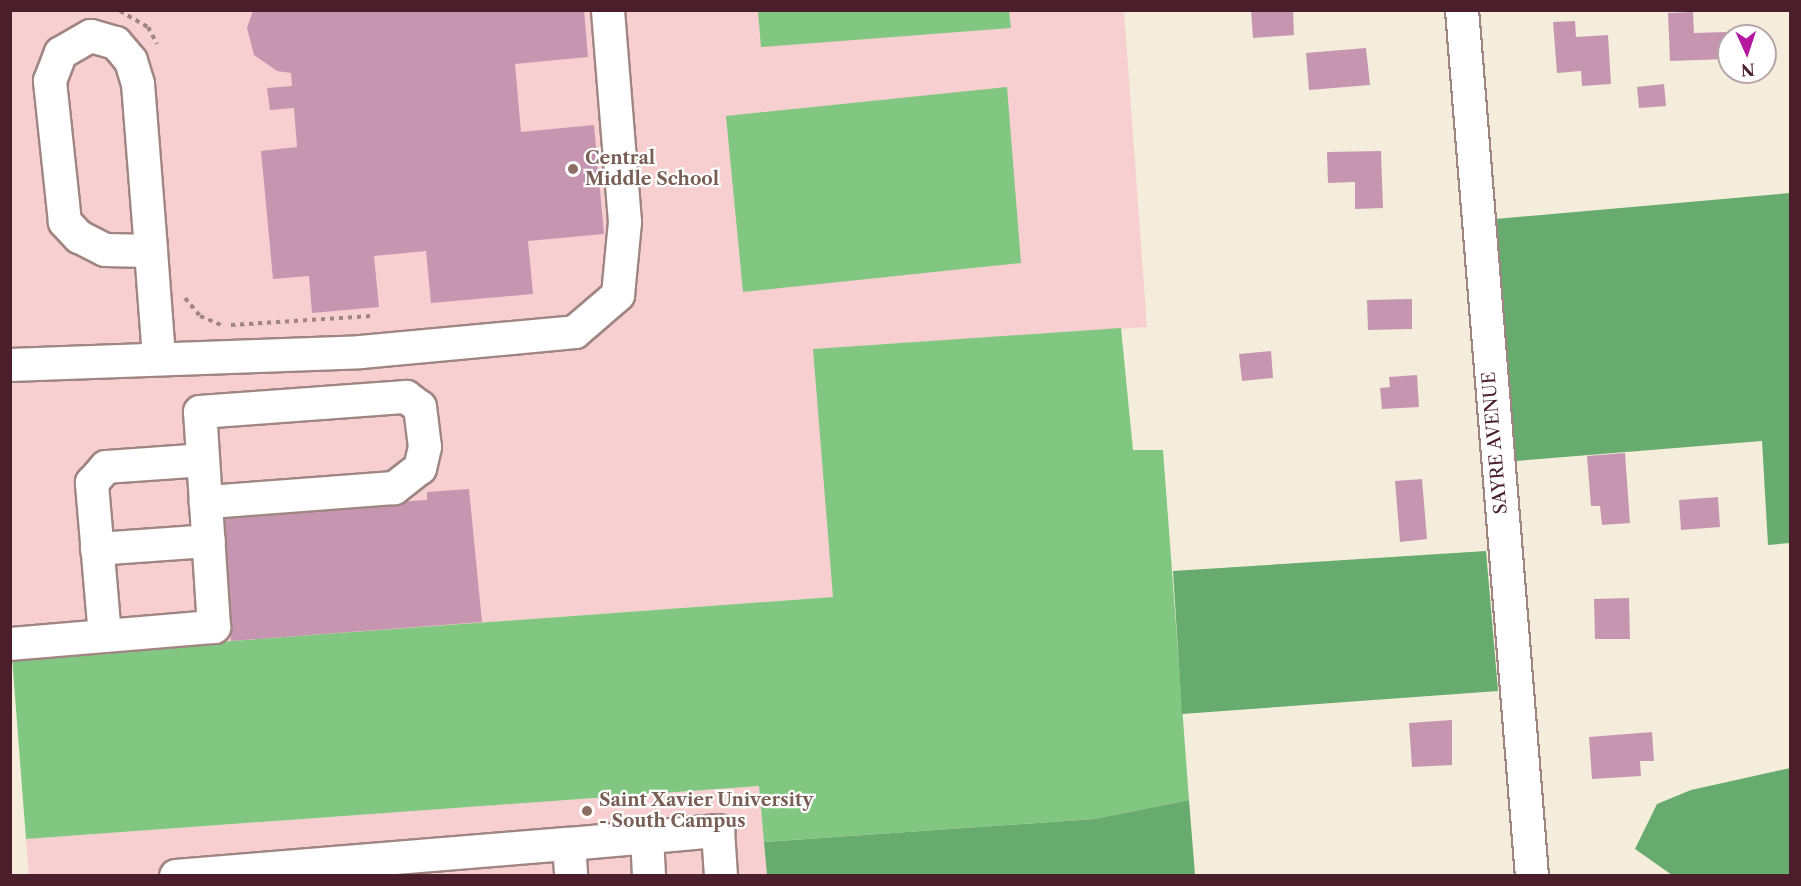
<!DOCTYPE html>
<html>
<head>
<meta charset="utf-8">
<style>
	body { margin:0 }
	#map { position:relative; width:1801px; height:886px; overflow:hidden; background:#f5eddb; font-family:"Libre Caslon Text",serif }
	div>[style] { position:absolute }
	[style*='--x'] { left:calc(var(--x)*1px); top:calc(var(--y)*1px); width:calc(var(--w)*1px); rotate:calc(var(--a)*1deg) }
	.built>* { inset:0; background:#f7cfd1 }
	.green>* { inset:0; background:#81c681 }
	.forest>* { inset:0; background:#68ab6f }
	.building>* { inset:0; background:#c696b1 }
	.path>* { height:4px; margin-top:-2px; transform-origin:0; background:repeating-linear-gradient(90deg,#a08683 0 4.5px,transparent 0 9px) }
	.roads { filter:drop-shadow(2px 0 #a08683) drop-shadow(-2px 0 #a08683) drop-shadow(0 2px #a08683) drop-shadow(0 -2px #a08683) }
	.minor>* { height:32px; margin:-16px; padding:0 16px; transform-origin:16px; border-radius:16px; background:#fff }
	.dots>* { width:16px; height:16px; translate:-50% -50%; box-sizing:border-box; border:3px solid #fff; border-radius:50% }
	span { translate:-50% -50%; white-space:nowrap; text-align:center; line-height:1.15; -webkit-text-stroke:4.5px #fff; paint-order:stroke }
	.education-label { font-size:18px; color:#785e54; font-weight:700 }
	.left { translate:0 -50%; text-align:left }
	.street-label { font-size:18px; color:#4a1f2b }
	.frame { position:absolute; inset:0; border:12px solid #4a1f2b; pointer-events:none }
	.north { position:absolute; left:1717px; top:24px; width:60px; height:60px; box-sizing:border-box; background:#fff; border:2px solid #b7a5aa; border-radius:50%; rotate:177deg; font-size:16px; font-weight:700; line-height:24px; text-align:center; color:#4a1f2b }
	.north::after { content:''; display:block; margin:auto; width:21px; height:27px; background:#b5179e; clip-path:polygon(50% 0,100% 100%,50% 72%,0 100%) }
</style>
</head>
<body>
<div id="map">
	<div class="built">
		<div style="clip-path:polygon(10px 11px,1124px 11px,1147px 327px,814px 349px,834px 597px,12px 657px)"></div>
		<div style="clip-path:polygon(759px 786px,767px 875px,29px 876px,26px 839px)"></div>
	</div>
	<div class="green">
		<div style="clip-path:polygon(758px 11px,1009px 11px,1011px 28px,761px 47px)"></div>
		<div style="clip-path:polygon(1007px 87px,1021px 263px,743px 292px,726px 116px)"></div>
		<div style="clip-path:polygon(1121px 328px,1133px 450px,1163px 450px,1189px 800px,1094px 819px,764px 842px,759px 786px,26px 839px,12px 657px,833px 597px,813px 349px)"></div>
	</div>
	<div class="forest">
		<div style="clip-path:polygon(1790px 193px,1790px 543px,1768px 545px,1762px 441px,1516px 461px,1495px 219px)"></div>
		<div style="clip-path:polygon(1486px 551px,1498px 691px,1182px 714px,1173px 571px)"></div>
		<div style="clip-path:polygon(1790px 768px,1790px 875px,1672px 875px,1635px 849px,1657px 804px,1691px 790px)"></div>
		<div style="clip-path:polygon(1189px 800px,1195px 875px,767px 875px,764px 842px,1094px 819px)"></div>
	</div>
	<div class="building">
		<div style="clip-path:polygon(253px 10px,584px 10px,588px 57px,515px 64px,521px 132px,594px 125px,604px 234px,528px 241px,533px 294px,431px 303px,426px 251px,374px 256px,379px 307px,312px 313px,309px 276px,273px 279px,261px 151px,297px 147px,294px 108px,270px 110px,267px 88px,292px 86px,291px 73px,277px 71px,254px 55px,247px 28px)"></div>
		<div style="clip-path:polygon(1251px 10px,1293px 10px,1294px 35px,1253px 38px)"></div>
		<div style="clip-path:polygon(1693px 12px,1694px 33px,1726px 32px,1727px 59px,1670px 61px,1668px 13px)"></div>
		<div style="clip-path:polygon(1575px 21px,1576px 37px,1608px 35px,1611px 84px,1582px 86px,1581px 71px,1557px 73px,1553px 22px)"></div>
		<div style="clip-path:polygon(1366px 48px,1370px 85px,1309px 90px,1306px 53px)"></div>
		<div style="clip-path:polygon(1664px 84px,1666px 106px,1639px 108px,1637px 87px)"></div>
		<div style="clip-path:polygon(1381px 151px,1383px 208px,1355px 209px,1355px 182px,1328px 183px,1327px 152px)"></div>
		<div style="clip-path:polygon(1412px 299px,1412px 329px,1368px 330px,1367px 300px)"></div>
		<div style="clip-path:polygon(1271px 351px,1273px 378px,1242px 381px,1239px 354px)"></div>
		<div style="clip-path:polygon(1417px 375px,1419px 407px,1382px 409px,1380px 388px,1390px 387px,1389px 377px)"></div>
		<div style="clip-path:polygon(1625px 453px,1630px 523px,1602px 525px,1600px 506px,1591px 506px,1587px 456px)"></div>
		<div style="clip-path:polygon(1422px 479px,1427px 539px,1400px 542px,1395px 481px)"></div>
		<div style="clip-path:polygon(469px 489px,482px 622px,231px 641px,221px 514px,427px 500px,427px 492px)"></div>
		<div style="clip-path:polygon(1718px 497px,1720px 527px,1681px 530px,1679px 500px)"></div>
		<div style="clip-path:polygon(1629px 598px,1630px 639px,1595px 639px,1594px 599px)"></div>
		<div style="clip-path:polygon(1452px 720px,1452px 765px,1412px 767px,1409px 723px)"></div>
		<div style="clip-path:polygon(1652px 732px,1654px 761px,1640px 761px,1641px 776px,1592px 779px,1589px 737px)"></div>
	</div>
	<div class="path">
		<div style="--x:120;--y:11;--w:32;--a:30"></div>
		<div style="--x:148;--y:27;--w:19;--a:62"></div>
		<div style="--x:185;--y:298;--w:23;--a:50"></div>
		<div style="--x:200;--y:316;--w:23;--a:23"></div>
		<div style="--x:231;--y:325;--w:141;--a:-3.7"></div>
	</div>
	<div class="roads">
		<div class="minor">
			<div style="--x:1462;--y:10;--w:869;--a:85.38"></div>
			<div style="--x:151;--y:251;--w:46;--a:-178.8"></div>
			<div style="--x:105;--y:250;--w:29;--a:-153"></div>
			<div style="--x:79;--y:237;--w:21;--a:-133"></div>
			<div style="--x:65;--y:222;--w:142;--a:-96.1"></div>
			<div style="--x:50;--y:81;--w:30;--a:-69"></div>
			<div style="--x:61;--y:53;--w:34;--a:-30"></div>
			<div style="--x:91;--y:36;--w:26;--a:16"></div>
			<div style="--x:116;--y:43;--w:23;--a:50"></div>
			<div style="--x:131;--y:61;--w:24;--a:73"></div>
			<div style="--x:138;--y:84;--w:168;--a:85.5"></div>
			<div style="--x:151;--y:251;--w:106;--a:85.7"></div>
			<div style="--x:10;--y:365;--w:351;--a:-2.1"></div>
			<div style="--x:361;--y:352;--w:215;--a:-5.3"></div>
			<div style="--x:575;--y:332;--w:57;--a:-40.7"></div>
			<div style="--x:618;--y:295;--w:73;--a:-84.5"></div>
			<div style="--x:625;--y:222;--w:213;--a:-94.6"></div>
			<div style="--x:97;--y:549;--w:112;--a:-4.1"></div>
			<div style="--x:105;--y:636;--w:154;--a:-94.9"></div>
			<div style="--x:92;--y:483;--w:21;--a:-49"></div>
			<div style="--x:106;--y:467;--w:97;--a:-4.1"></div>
			<div style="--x:10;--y:644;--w:205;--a:-4.8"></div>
			<div style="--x:214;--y:627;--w:215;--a:-93.7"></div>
			<div style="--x:200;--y:412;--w:207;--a:-4.2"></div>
			<div style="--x:406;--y:397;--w:17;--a:36"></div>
			<div style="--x:420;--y:407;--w:40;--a:82.9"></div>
			<div style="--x:425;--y:447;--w:22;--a:103"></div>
			<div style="--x:420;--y:468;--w:33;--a:142"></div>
			<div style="--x:394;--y:488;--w:189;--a:175.7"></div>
			<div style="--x:647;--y:837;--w:39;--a:87"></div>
			<div style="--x:569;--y:844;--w:150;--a:-5"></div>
			<div style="--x:718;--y:831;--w:45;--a:86.2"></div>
			<div style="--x:176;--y:876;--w:394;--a:-4.7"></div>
			<div style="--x:569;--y:844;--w:32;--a:86"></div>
		</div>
	</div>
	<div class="dots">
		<div style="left:573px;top:169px;background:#8d6e63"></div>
		<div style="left:587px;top:811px;background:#8d6e63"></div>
	</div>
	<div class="education-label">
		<span class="left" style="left:585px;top:169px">Central<br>Middle School</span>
		<span class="left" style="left:599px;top:811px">Saint Xavier University<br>- South Campus</span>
	</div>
	<div class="street-label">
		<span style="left:1495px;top:443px;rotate:-95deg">SAYRE AVENUE</span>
	</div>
	<div class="frame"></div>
	<div class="north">N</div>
</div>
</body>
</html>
